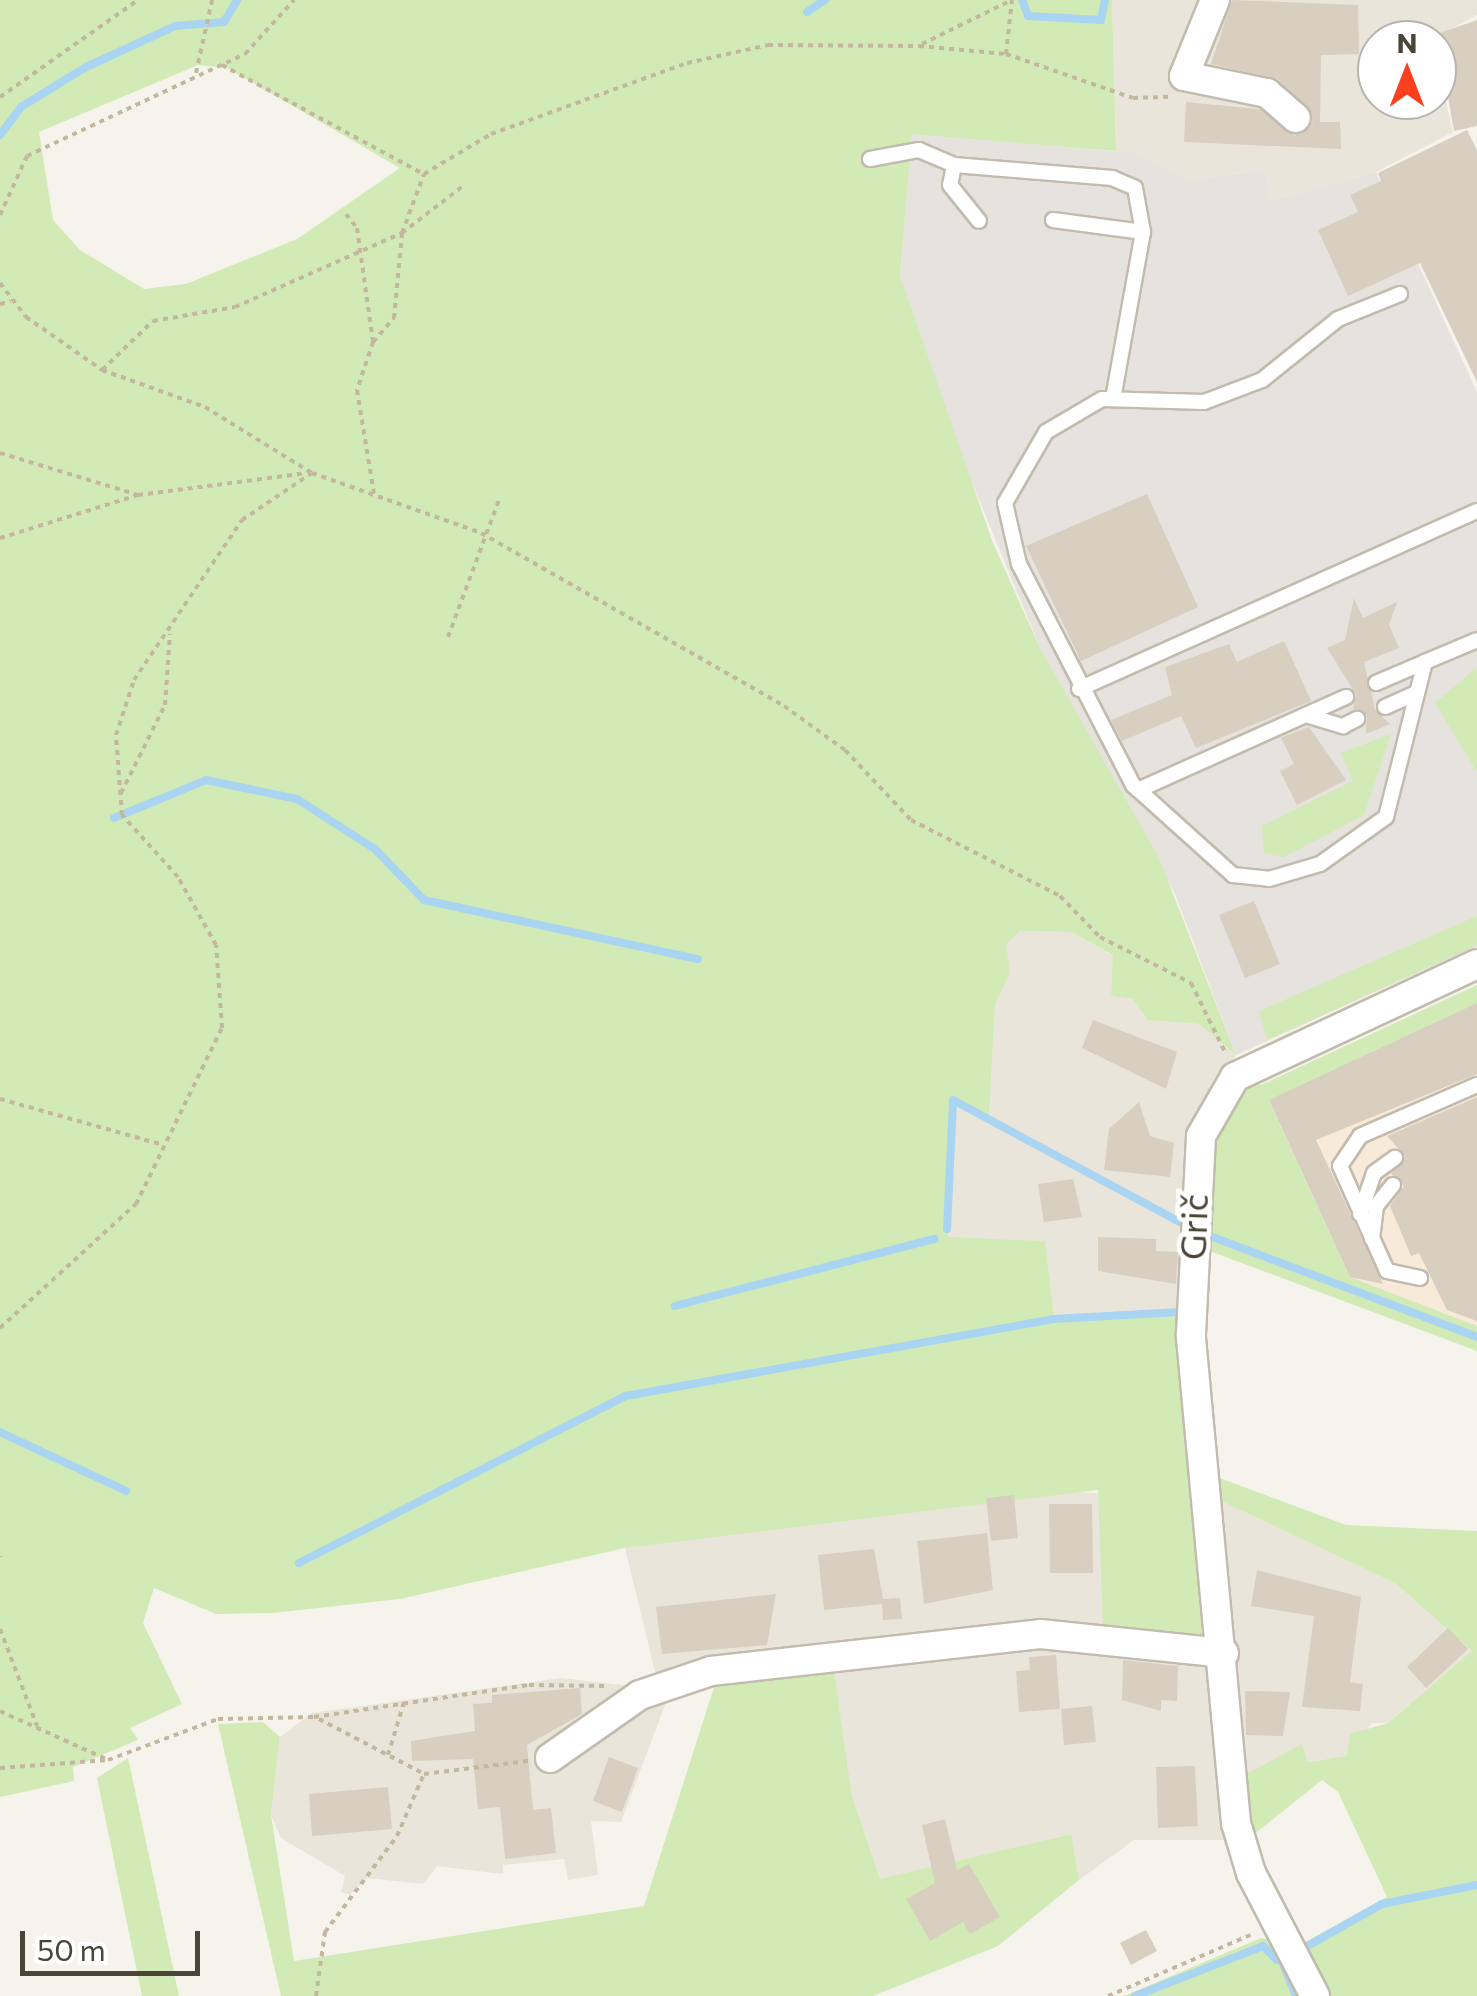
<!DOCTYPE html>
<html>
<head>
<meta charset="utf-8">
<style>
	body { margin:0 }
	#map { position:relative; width:1477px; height:1996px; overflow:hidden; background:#f6f3ec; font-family:Commissioner,sans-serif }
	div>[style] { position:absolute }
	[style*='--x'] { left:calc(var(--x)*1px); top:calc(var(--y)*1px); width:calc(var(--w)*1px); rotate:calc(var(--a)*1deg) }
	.residential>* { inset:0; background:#eae5da }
	.commercial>* { inset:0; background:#f7ead8 }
	.industrial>* { inset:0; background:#e6e2dd }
	.green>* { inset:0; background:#d2eab5 }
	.stream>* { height:8px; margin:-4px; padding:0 4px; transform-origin:4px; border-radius:4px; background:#a9d4f2 }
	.building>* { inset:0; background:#d8cfc1 }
	.path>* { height:4px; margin-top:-2px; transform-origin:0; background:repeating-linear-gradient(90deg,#c4b79f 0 5px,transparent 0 10px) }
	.roads { filter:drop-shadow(2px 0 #c2bbae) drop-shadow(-2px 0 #c2bbae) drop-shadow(0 2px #c2bbae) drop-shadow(0 -2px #c2bbae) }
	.service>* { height:14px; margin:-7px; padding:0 7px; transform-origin:7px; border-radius:7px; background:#fff }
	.minor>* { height:28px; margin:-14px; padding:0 14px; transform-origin:14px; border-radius:14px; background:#fff }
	span { translate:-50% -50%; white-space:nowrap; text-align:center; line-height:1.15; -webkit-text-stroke:9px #fff; paint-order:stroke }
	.street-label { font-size:35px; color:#4b4439 }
	.north { position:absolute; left:1357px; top:20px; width:100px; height:100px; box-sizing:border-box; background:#fff; border:2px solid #b7b4b0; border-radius:50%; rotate:0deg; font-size:28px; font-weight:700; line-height:40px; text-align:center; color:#4b4439 }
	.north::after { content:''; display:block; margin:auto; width:35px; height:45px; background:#fc3f1d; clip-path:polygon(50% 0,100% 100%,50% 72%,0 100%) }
	.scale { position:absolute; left:20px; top:1931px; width:180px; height:45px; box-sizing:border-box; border:5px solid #4b4439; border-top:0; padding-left:12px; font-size:30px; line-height:35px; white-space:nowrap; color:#4b4439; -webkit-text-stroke:8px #fff; paint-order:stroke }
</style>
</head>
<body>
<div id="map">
	<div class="residential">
		<div style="clip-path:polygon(1112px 0,1477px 0,1477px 15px,1431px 40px,1377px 40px,1377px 100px,1437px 100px,1437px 64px,1453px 132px,1376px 172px,1269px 201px,1263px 170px,1189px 180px,1116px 151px)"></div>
		<div style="clip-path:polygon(1020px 931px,1071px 932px,1114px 956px,1111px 996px,1133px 999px,1147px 1020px,1199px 1024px,1236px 1055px,1203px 1105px,1185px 1178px,1185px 1316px,1053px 1319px,1045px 1241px,948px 1238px,955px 1105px,989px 1118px,995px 1005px,1010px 973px,1005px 944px)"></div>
		<div style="clip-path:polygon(1061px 1491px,1221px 1501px,1395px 1583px,1473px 1652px,1387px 1723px,1372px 1723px,1347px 1756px,1308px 1762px,1302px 1745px,1247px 1840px,1134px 1840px,1079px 1880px,1070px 1834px,880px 1880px,852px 1796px,833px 1665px,669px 1694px,621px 1822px,591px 1821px,598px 1875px,568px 1880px,564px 1859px,503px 1865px,503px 1874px,437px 1866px,423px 1884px,367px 1878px,350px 1895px,341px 1892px,345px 1876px,281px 1838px,271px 1815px,280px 1737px,312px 1713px,561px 1678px,640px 1687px,656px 1676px,625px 1548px)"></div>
	</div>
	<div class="commercial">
		<div style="clip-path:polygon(1477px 1003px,1477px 1326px,1350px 1277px,1269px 1101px)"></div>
	</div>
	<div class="industrial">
		<div style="clip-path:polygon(912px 133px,1135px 153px,1189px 180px,1264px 170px,1269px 201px,1376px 172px,1477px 392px,1477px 946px,1236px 1055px,1175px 894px,1040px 648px,929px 378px,900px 276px)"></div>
	</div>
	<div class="green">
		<div style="clip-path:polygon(evenodd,0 0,1112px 0,1116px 151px,912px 134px,900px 276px,993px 543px,1040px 648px,1159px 858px,1236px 1055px,1199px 1024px,1147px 1020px,1133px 999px,1111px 996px,1113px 955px,1071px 932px,1020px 931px,1006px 944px,1010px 973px,995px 1005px,989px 1118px,955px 1106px,948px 1237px,1045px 1241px,1054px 1319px,1185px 1316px,1207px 1641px,1103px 1630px,1098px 1490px,625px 1548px,400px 1599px,272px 1613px,216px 1614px,154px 1588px,143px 1623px,182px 1704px,130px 1728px,138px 1740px,73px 1767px,74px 1781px,0 1797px,0 0,198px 65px,227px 68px,400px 168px,297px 239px,186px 284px,144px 289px,80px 250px,53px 220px,39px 132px,198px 65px)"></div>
		<div style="clip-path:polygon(1477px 667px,1477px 772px,1435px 703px)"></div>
		<div style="clip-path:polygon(1391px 734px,1364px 815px,1284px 857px,1264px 853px,1262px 826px,1353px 781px,1341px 753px)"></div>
		<div style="clip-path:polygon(1477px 916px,1477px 945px,1267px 1040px,1259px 1011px)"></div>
		<div style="clip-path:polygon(1477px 985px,1477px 1003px,1269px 1101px,1350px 1277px,1477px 1326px,1477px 1351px,1199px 1247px,1209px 1132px,1249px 1081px,1261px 1085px)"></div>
		<div style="clip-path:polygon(1217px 1477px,1346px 1525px,1477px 1531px,1477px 1996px,1325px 1996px,1298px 1946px,1387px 1897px,1338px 1792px,1322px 1780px,1247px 1840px,1241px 1777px,1302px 1744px,1308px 1762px,1347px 1756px,1350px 1734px,1388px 1723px,1472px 1651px,1395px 1583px,1221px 1501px)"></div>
		<div style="clip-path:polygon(833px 1664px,852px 1796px,880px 1879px,1071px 1834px,1079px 1880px,998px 1946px,873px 1996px,281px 1996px,218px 1724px,263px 1722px,280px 1737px,271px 1815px,294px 1961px,644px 1906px,716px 1681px)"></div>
		<div style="clip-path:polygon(128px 1758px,179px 1996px,142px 1996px,97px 1778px)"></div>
		<div style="clip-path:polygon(1261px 1938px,1276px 1941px,1307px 1996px,1124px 1996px)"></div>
	</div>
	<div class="stream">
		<div style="--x:1022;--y:0;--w:17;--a:69"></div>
		<div style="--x:1028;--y:16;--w:73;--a:3.1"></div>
		<div style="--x:1101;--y:20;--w:20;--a:-79"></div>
		<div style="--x:807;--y:12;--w:22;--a:-34"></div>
		<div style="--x:0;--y:135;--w:35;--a:-53"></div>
		<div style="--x:21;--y:107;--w:76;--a:-31.6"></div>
		<div style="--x:86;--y:67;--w:98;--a:-24.7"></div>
		<div style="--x:175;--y:26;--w:49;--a:-4.7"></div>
		<div style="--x:224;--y:22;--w:26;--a:-59"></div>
		<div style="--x:114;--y:818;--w:100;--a:-22.4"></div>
		<div style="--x:206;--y:780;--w:93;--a:11.8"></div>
		<div style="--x:297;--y:799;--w:93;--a:32.7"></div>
		<div style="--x:375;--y:849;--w:71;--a:46.1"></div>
		<div style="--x:424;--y:900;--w:280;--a:12.2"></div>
		<div style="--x:947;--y:1229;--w:129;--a:-87.3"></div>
		<div style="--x:953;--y:1100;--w:258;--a:28.3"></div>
		<div style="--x:1210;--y:1236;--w:285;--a:20.7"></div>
		<div style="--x:675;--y:1306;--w:268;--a:-14.5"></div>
		<div style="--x:0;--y:1432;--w:139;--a:25.1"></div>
		<div style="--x:299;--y:1563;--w:367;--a:-27.1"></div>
		<div style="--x:626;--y:1396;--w:434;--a:-10.2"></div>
		<div style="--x:1053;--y:1319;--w:127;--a:-3.2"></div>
		<div style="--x:1304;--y:1948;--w:90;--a:-29.4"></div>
		<div style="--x:1382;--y:1904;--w:97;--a:-11.3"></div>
		<div style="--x:1281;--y:1959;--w:40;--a:68"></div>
		<div style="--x:1135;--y:1996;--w:137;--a:-21.3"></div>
		<div style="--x:1263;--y:1946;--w:20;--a:45"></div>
	</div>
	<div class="building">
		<div style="clip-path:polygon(1232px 0,1358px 5px,1359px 54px,1321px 55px,1320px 122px,1340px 122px,1341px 149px,1184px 142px,1186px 102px,1259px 109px,1294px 135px,1313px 122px,1278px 79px,1211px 64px)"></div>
		<div style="clip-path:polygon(1477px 20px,1477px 126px,1454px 131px,1437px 34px)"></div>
		<div style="clip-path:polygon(1467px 130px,1477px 150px,1477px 382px,1420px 263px,1348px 296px,1318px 230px,1358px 212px,1350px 195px,1381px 181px,1378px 173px)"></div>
		<div style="clip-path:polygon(1147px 494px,1198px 607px,1081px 661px,1026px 546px)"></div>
		<div style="clip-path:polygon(1354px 598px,1363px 618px,1397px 602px,1389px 625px,1399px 648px,1364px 662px,1375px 710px,1390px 724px,1366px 734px,1367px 715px,1353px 709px,1356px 694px,1327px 648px,1345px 640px)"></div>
		<div style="clip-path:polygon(1284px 641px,1311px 701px,1196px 748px,1181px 716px,1122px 741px,1111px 720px,1172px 695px,1165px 667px,1229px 644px,1237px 662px)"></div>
		<div style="clip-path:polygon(1309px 727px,1346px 780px,1297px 805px,1280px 771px,1294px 764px,1281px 738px)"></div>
		<div style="clip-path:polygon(1254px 901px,1280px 964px,1245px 978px,1219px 915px)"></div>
		<div style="clip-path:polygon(1477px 1003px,1477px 1074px,1316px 1140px,1383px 1284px,1350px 1277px,1269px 1100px)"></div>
		<div style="clip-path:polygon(1093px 1020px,1177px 1052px,1166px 1089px,1082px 1048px)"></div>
		<div style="clip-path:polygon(1477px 1097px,1477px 1321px,1447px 1310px,1419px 1253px,1411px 1256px,1390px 1206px,1404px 1186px,1391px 1174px,1405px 1156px,1387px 1136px)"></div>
		<div style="clip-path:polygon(1139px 1102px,1150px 1136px,1174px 1143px,1170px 1177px,1104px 1170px,1109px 1129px)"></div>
		<div style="clip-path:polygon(1073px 1179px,1082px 1217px,1044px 1222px,1038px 1184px)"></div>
		<div style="clip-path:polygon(1098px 1237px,1156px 1239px,1156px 1251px,1178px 1252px,1176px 1284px,1098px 1271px)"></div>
		<div style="clip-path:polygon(1014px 1495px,1018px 1538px,991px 1541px,986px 1498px)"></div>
		<div style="clip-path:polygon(1049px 1504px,1092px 1504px,1093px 1573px,1050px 1573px)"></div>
		<div style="clip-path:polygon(987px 1533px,993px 1590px,924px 1604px,917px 1541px)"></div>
		<div style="clip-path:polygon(874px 1549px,883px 1599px,900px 1598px,902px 1619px,883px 1620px,882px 1604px,824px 1610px,818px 1555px)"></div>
		<div style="clip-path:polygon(1257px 1570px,1361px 1597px,1350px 1682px,1363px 1684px,1360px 1711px,1302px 1707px,1314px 1616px,1251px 1606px)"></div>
		<div style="clip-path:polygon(776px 1594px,767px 1645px,662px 1654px,656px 1607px)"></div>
		<div style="clip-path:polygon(1448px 1628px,1468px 1649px,1426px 1688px,1407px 1667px)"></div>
		<div style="clip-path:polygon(1056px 1655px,1060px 1709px,1019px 1712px,1016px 1671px,1030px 1670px,1029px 1657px)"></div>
		<div style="clip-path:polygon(1123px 1660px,1178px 1666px,1177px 1701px,1161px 1700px,1161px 1711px,1122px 1700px)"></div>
		<div style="clip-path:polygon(580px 1688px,582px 1714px,527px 1745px,533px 1810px,551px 1808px,556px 1853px,505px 1859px,500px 1807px,478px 1809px,473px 1759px,412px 1761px,411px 1741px,475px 1731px,473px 1704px,492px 1703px,492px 1695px)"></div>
		<div style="clip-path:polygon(1245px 1691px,1290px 1692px,1283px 1736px,1246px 1735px)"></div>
		<div style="clip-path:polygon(1092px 1706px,1096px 1742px,1064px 1745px,1061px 1709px)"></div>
		<div style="clip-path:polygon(609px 1757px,638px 1768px,622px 1812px,593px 1801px)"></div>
		<div style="clip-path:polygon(1195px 1766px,1198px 1826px,1158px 1828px,1156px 1767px)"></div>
		<div style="clip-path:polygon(388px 1787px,392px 1829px,312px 1836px,309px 1794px)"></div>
		<div style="clip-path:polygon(945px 1819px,957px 1870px,969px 1864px,1000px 1917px,970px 1934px,963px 1922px,930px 1941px,906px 1899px,935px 1883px,922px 1825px)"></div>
		<div style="clip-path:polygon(1146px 1930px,1157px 1951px,1131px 1965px,1120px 1943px)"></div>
	</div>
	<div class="path">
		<div style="--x:922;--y:44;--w:100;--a:-26.1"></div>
		<div style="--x:1006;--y:54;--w:54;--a:-83.7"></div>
		<div style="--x:222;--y:65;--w:230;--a:28.4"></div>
		<div style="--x:196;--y:73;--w:75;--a:-77.6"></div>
		<div style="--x:0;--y:97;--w:169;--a:-35.1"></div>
		<div style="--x:346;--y:214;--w:18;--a:52"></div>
		<div style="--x:357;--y:228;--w:115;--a:82"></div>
		<div style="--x:373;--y:342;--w:51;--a:108.4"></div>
		<div style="--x:357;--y:390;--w:105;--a:80.7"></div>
		<div style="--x:0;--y:215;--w:65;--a:-65.4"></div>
		<div style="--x:27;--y:156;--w:241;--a:-25.1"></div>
		<div style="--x:245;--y:54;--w:73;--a:-47.8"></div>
		<div style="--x:0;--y:283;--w:43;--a:52.6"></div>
		<div style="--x:26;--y:317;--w:93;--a:34.9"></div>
		<div style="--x:102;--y:370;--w:109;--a:19.8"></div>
		<div style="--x:205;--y:407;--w:126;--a:31.7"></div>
		<div style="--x:312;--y:473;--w:179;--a:19.5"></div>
		<div style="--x:481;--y:533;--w:349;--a:29.7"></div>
		<div style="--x:784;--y:706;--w:75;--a:35.8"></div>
		<div style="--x:845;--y:750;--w:96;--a:46.7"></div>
		<div style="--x:911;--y:820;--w:167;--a:27"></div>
		<div style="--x:1060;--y:896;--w:57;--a:45.7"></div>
		<div style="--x:1100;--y:937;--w:102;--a:26.8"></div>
		<div style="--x:1191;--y:983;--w:79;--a:63.8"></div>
		<div style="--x:0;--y:304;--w:11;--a:-15"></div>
		<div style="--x:373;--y:342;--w:32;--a:-49"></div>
		<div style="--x:394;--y:318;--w:85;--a:-84.6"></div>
		<div style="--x:402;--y:233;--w:63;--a:-69.6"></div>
		<div style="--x:424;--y:174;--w:78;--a:-30.8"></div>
		<div style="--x:491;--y:134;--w:208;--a:-19.9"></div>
		<div style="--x:687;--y:63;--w:83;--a:-12.5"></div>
		<div style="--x:768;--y:45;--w:151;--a:0.4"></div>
		<div style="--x:919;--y:46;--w:87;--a:5.3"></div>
		<div style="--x:1006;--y:54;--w:134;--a:19.1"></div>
		<div style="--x:1133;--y:98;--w:38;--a:-2"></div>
		<div style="--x:102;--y:370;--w:71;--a:-43.9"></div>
		<div style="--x:153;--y:321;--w:83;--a:-9.7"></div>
		<div style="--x:235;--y:307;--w:183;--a:-23.9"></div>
		<div style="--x:402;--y:233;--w:77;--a:-37.6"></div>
		<div style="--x:0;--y:453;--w:144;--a:16.9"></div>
		<div style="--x:138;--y:495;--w:170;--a:-7.4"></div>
		<div style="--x:0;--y:538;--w:145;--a:-17.3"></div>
		<div style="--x:448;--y:637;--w:146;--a:-69.6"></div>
		<div style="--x:121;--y:793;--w:98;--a:-63.4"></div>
		<div style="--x:165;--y:705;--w:71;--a:-86"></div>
		<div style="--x:0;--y:1099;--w:170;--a:15.7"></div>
		<div style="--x:0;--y:1328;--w:184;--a:-42.4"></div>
		<div style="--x:136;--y:1204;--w:196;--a:-64"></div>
		<div style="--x:222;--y:1028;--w:83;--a:-94.1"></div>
		<div style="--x:216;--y:945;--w:78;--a:-119.2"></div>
		<div style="--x:178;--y:877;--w:84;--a:-132.1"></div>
		<div style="--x:122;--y:815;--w:80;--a:-94.3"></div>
		<div style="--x:116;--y:735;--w:58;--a:-71.9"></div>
		<div style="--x:134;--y:680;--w:193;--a:-56"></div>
		<div style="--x:242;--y:520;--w:84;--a:-33.9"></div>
		<div style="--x:0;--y:1556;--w:1;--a:90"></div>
		<div style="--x:0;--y:1629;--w:104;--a:69.1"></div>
		<div style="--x:0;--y:1711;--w:119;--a:24.4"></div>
		<div style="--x:319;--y:1719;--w:119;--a:27.6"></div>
		<div style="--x:424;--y:1774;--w:105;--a:-7.1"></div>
		<div style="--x:388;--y:1755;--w:55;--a:-73.2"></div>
		<div style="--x:0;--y:1768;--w:108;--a:-4.2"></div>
		<div style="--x:108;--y:1760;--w:117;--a:-20.4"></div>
		<div style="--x:218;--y:1719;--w:96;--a:-1.2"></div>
		<div style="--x:314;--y:1717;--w:217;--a:-8.5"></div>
		<div style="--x:529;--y:1685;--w:80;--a:0.7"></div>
		<div style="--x:316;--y:1996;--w:65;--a:-82"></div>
		<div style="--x:325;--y:1932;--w:120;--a:-53.1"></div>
		<div style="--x:397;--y:1836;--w:68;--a:-66.5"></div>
		<div style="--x:1108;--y:1996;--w:160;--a:-23.2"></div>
	</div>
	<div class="roads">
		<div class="service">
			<div style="--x:870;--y:159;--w:50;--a:-10.4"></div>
			<div style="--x:919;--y:150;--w:38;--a:23"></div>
			<div style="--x:954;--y:165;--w:159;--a:4.7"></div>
			<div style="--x:1112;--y:178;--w:25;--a:23"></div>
			<div style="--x:1135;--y:188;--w:45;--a:79.7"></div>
			<div style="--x:954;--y:165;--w:20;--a:101"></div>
			<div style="--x:950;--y:185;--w:46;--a:51.1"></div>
			<div style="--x:1053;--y:220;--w:91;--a:7.6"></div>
			<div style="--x:1143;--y:232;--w:169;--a:100.2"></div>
			<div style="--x:1400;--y:294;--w:67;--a:158"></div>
			<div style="--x:1338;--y:319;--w:97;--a:141.2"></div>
			<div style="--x:1262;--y:380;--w:62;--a:159.2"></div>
			<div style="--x:1204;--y:402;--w:102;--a:-178.3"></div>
			<div style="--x:1102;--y:399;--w:65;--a:149.5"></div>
			<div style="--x:1046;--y:432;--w:82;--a:120"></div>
			<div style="--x:1005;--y:503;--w:63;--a:77.1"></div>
			<div style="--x:1019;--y:564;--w:249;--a:62.7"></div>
			<div style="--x:1133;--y:785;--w:135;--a:42"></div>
			<div style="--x:1233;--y:875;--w:36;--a:6"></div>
			<div style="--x:1269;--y:879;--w:53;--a:-16.4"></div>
			<div style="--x:1320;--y:864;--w:81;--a:-35.5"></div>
			<div style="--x:1386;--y:817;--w:160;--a:-75.9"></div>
			<div style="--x:1425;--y:662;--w:56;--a:-22.9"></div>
			<div style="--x:1376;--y:683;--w:53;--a:-23.2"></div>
			<div style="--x:1079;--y:689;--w:436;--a:-24.1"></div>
			<div style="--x:1385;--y:707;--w:35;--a:-24"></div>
			<div style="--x:1306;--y:715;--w:39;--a:17"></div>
			<div style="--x:1343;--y:726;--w:16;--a:-27"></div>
			<div style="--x:1138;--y:790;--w:228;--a:-24.1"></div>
			<div style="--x:1360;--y:1214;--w:43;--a:-71.1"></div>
			<div style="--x:1374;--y:1173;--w:26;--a:-36"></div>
			<div style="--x:1372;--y:1239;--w:33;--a:-83"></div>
			<div style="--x:1376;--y:1206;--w:27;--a:-51"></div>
			<div style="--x:1420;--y:1278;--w:34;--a:-168"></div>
			<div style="--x:1387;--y:1271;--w:115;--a:-114.1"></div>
			<div style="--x:1340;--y:1166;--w:36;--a:-56"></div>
			<div style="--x:1360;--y:1136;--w:128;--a:-23.6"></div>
		</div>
		<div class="minor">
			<div style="--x:1215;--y:0;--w:82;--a:112.2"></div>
			<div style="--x:1184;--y:76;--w:85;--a:11.6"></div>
			<div style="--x:1267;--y:93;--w:38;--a:41"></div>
			<div style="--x:550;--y:1758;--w:110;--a:-35"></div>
			<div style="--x:640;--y:1695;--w:75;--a:-18.7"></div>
			<div style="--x:711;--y:1671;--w:331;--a:-6.4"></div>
			<div style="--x:1040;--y:1634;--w:185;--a:5.9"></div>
			<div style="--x:1315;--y:1996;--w:139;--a:-117.5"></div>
			<div style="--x:1251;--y:1873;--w:52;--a:-106.7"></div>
			<div style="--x:1236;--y:1823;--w:491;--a:-95.3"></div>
			<div style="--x:1191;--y:1334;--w:198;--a:-87.1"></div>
			<div style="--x:1201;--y:1136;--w:68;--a:-60"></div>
			<div style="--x:1235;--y:1077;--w:267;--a:-25"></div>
		</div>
	</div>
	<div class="street-label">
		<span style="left:1193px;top:1227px;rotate:-88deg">Grič</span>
	</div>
	<div class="north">N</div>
	<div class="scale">50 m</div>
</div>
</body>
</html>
